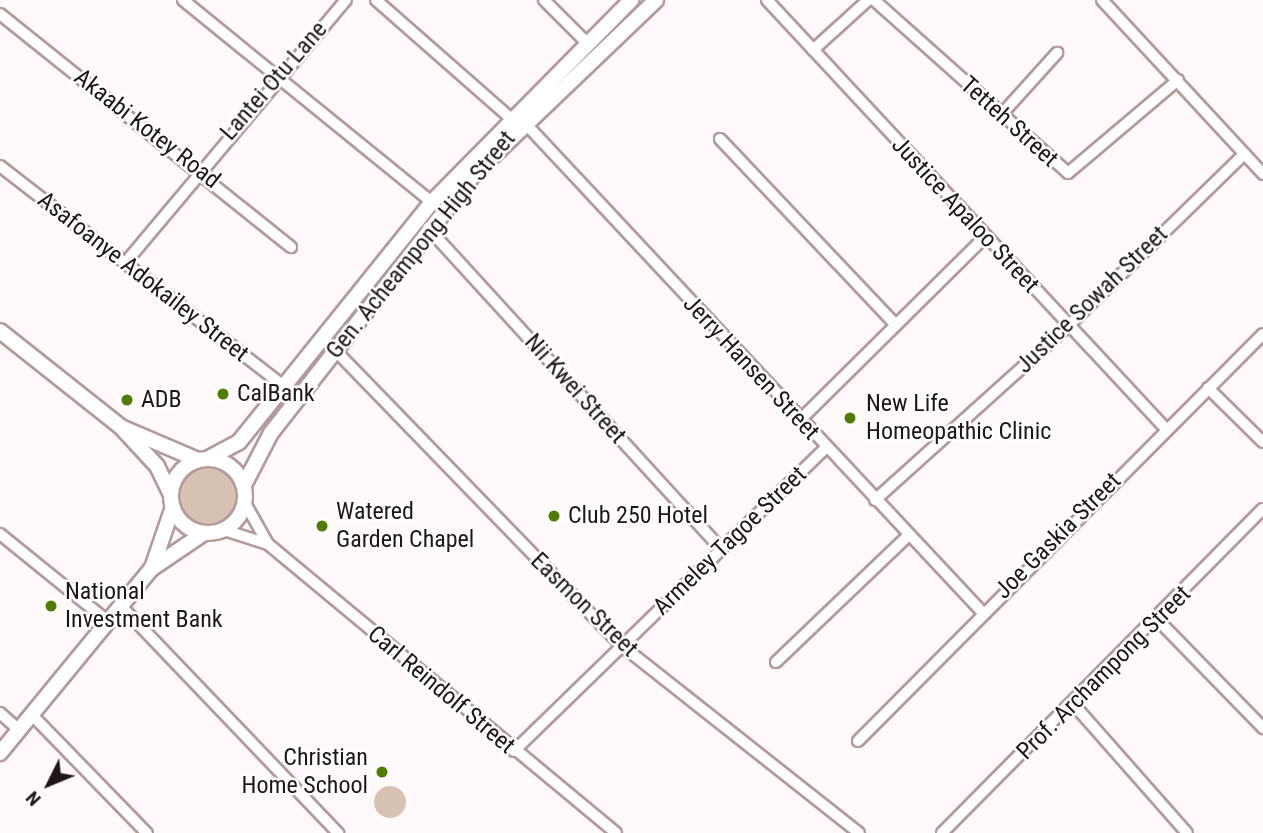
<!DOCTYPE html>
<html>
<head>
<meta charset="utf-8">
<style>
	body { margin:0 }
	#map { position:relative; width:1263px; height:833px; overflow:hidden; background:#fff9f9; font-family:"Roboto Condensed",sans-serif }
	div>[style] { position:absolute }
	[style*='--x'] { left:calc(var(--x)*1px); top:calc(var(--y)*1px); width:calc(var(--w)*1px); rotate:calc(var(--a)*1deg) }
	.green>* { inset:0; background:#d8c3b2 }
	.round { border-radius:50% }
	.roads { filter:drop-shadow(2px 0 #b39a9b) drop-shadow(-2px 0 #b39a9b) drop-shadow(0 2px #b39a9b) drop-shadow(0 -2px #b39a9b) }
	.minor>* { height:10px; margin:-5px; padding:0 5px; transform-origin:5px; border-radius:5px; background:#fff }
	.secondary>* { height:14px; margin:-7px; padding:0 7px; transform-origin:7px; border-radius:7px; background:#fff }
	.secondary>.ring { margin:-7px; padding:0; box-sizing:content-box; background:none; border:14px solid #fff; border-radius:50% }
	.dots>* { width:19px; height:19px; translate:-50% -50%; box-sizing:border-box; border:4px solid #fff; border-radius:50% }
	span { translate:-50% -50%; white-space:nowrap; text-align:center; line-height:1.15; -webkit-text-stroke:5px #fff; paint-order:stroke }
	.street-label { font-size:24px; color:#1f1617 }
	.poi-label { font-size:24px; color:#1f1617 }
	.left { translate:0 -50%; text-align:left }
	.right { translate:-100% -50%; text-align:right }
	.north { position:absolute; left:14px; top:749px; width:70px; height:70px; -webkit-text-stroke:5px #fff; paint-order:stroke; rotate:227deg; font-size:19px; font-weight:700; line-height:28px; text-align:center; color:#1f1617 }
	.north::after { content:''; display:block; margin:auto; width:24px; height:32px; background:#1f1617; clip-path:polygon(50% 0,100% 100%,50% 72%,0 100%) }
</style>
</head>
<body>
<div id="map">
	<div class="green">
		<div class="round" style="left:178px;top:464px;width:64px;height:64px"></div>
		<div class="round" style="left:374px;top:786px;width:32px;height:32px"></div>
	</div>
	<div class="roads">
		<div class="minor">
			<div style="--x:183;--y:0;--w:321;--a:39.1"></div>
			<div style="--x:376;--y:0;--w:177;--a:41.3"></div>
			<div style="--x:544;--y:0;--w:59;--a:45"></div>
			<div style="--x:767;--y:0;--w:584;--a:47.08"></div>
			<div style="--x:874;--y:0;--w:260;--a:41.7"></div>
			<div style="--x:1068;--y:173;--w:144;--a:-40.2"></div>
			<div style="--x:1102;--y:0;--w:237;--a:47.2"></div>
			<div style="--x:0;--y:14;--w:373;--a:38.7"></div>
			<div style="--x:813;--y:50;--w:74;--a:-42.3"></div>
			<div style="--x:1001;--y:115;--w:84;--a:-47.9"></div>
			<div style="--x:524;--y:122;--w:671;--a:46.93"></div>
			<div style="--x:720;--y:139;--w:256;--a:46.6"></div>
			<div style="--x:0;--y:166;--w:362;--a:37.8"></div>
			<div style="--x:428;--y:228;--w:436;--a:47.6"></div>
			<div style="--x:126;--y:262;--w:342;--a:-50"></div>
			<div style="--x:334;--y:349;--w:412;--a:45.9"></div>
			<div style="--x:621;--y:645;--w:303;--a:38.3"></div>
			<div style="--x:1208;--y:388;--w:77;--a:44.5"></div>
			<div style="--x:800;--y:420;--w:260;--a:-44.7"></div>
			<div style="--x:875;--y:500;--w:258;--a:-42"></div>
			<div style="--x:1067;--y:327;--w:248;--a:-44.3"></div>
			<div style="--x:245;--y:503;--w:47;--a:60.7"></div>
			<div style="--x:268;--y:544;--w:452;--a:39.7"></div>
			<div style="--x:224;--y:530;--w:46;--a:17.7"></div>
			<div style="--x:0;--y:534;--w:141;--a:39"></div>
			<div style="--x:122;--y:607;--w:313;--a:46.3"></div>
			<div style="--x:1158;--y:620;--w:151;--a:45.8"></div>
			<div style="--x:776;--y:662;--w:181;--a:-43.7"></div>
			<div style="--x:1075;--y:706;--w:169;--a:48.6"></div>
			<div style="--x:0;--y:713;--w:27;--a:42"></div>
			<div style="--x:34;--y:717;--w:162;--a:45.8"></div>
			<div style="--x:858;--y:741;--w:574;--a:-45.14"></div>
			<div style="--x:514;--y:751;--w:435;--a:-44.2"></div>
			<div style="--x:942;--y:833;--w:456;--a:-45.3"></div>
		</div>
		<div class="secondary">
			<div style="--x:0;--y:331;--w:154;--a:38.4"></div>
			<div style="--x:121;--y:427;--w:53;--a:47.3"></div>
			<div style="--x:157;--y:466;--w:32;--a:64"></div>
			<div style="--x:123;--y:428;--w:82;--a:23.1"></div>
			<div style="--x:209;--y:458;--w:34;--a:-28"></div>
			<div style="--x:239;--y:442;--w:308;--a:-51.2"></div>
			<div style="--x:432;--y:202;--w:284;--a:-45.4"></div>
			<div class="ring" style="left:171px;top:459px;width:60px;height:60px"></div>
			<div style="--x:244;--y:485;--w:59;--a:-62.6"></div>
			<div style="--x:271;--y:433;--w:328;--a:-51.9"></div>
			<div style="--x:473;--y:175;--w:253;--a:-43.7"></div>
			<div style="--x:153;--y:565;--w:61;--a:-71"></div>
			<div style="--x:0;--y:753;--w:238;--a:-50.6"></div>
			<div style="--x:151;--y:569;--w:64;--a:-34.2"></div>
		</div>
	</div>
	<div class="dots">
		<div style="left:223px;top:394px;background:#507c01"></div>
		<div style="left:127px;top:400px;background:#507c01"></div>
		<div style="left:850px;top:418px;background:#507c01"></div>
		<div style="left:554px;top:516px;background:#507c01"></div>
		<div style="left:322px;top:526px;background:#507c01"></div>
		<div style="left:51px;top:606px;background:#507c01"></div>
		<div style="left:382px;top:772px;background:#507c01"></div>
	</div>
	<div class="street-label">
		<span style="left:274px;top:81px;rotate:-49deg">Lantei Otu Lane</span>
		<span style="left:1009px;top:122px;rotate:42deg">Tetteh Street</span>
		<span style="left:147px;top:129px;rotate:38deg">Akaabi Kotey Road</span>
		<span style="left:965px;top:215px;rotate:47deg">Justice Apaloo Street</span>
		<span style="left:421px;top:245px;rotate:-51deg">Gen. Acheampong High Street</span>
		<span style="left:143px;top:277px;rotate:38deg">Asafoanye Adokailey Street</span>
		<span style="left:1092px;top:300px;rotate:-44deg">Justice Sowah Street</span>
		<span style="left:751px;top:368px;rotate:47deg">Jerry Hansen Street</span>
		<span style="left:575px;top:389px;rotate:48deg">Nii Kwei Street</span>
		<span style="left:1058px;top:536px;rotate:-45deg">Joe Gaskia Street</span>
		<span style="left:730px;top:541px;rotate:-44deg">Armeley Tagoe Street</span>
		<span style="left:584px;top:605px;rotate:44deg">Easmon Street</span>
		<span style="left:1104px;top:673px;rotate:-45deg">Prof. Archampong Street</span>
		<span style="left:441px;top:690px;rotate:40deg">Carl Reindolf Street</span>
	</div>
	<div class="poi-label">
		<span class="left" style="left:237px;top:394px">CalBank</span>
		<span class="left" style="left:141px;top:400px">ADB</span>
		<span class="left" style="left:866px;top:418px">New Life<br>Homeopathic Clinic</span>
		<span class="left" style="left:336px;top:526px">Watered<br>Garden Chapel</span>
		<span class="left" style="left:568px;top:516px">Club 250 Hotel</span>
		<span class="left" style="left:65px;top:606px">National<br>Investment Bank</span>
		<span class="right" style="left:368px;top:772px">Christian<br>Home School</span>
	</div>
	<div class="north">N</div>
</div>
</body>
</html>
